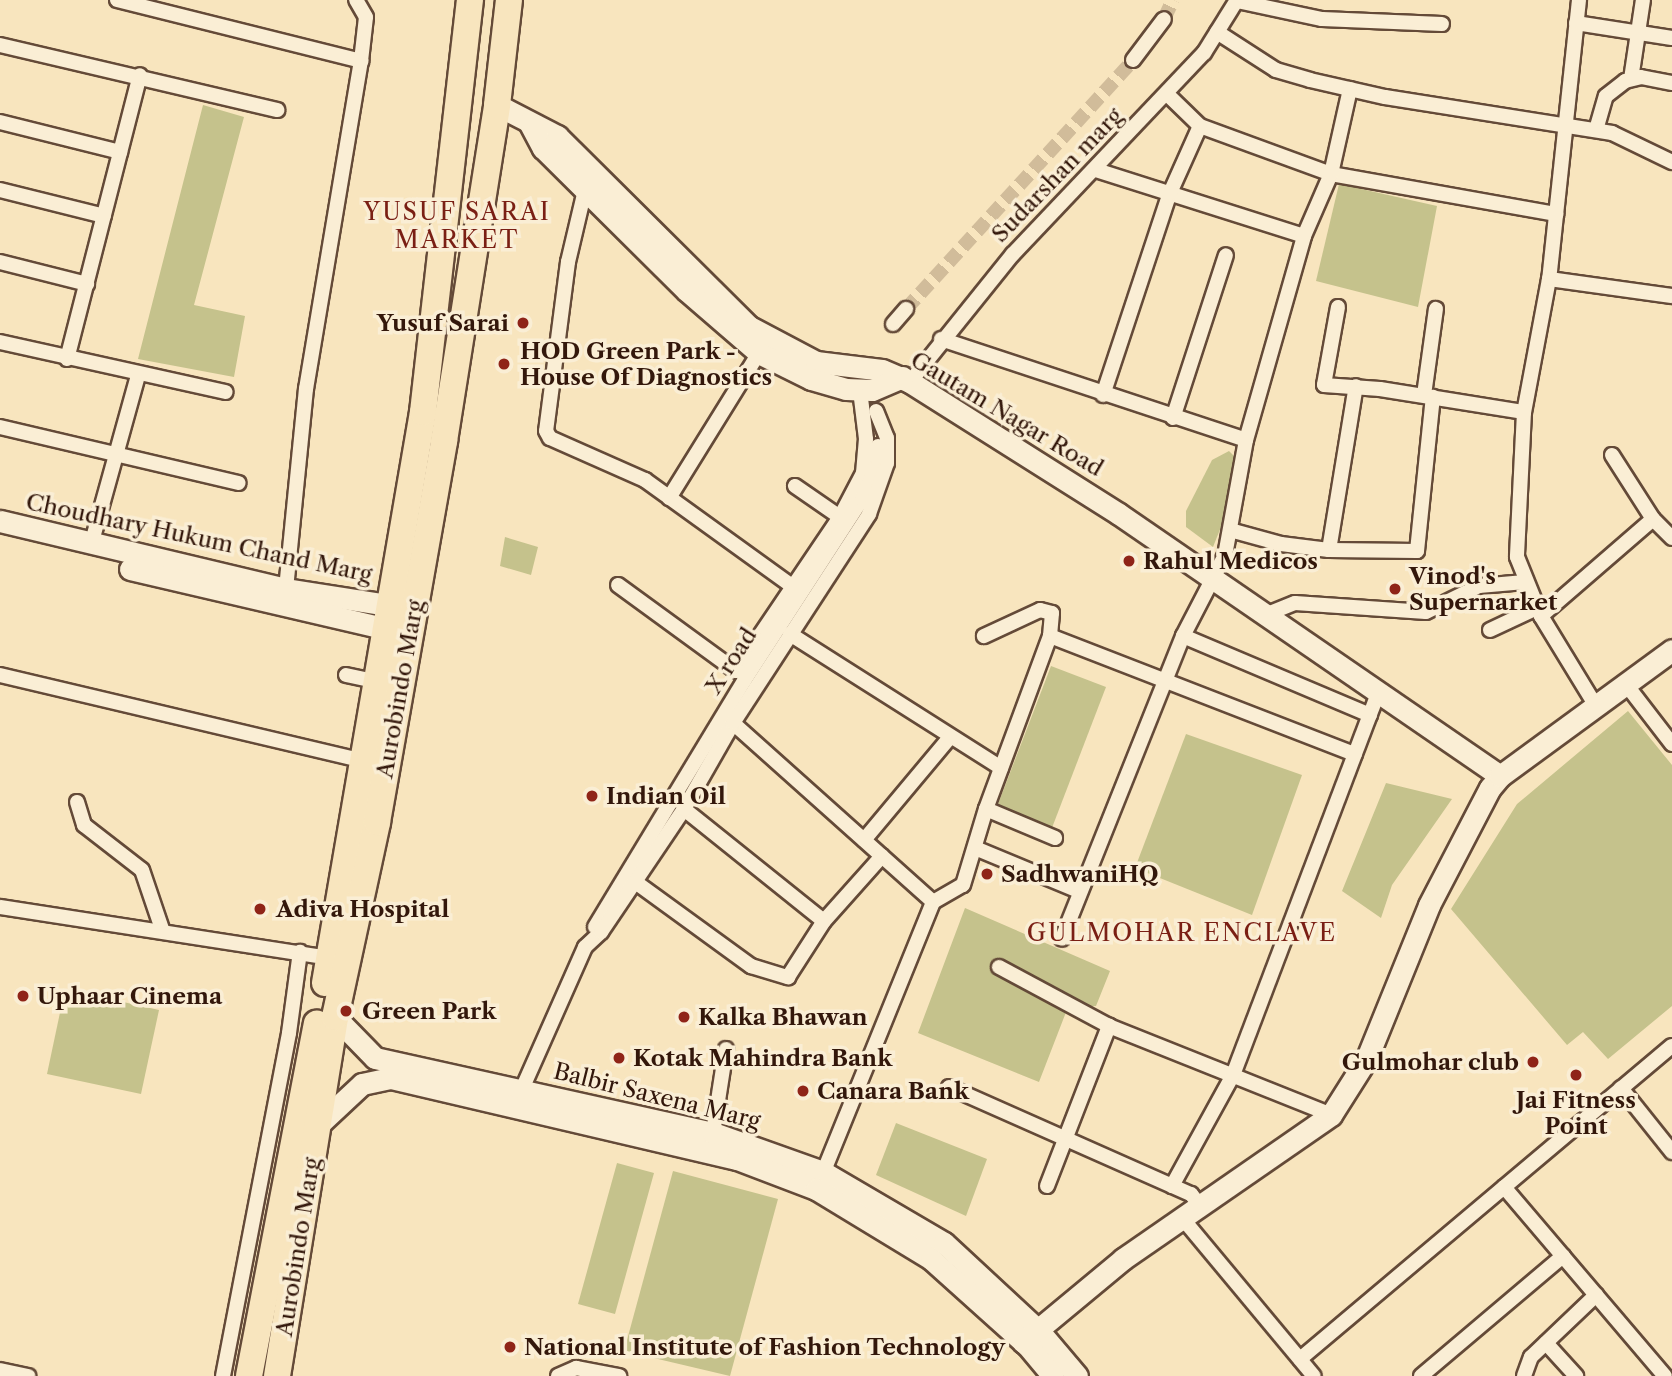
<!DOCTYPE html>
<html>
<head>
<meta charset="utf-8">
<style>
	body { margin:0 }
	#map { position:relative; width:1672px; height:1376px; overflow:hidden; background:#f8e5be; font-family:"Libre Caslon Text",serif }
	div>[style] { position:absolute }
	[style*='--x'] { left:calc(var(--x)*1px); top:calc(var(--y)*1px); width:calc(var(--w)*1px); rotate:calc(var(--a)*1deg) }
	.green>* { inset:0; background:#c5c28c }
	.street-tunnel>* { height:14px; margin-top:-7px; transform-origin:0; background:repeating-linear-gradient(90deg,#d1bc9a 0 14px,transparent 0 21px) }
	.roads { filter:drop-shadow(2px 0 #644a38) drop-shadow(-2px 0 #644a38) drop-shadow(0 2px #644a38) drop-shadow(0 -2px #644a38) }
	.street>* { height:14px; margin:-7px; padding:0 7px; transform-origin:7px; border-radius:7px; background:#faeed5 }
	.secondary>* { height:21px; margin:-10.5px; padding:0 10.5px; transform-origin:10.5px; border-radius:10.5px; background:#faeed5 }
	.highway>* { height:26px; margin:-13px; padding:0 13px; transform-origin:13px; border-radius:13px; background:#f8e5be }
	.dots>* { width:19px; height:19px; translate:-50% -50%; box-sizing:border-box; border:4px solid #faeed5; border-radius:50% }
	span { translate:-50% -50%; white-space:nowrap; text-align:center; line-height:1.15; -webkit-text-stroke:7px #faeed5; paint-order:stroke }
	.street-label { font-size:23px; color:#33170b }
	.poi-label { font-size:23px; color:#33170b; font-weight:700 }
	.right { translate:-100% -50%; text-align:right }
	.left { translate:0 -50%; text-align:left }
	.neighbourhood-label { font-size:24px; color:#7a1f14; letter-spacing:2px }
</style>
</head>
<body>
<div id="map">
	<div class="green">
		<div style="clip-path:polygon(203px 105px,244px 117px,194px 305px,245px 316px,234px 377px,138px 359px)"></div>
		<div style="clip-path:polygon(1339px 184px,1437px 206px,1418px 307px,1316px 281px)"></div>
		<div style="clip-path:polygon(1229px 451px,1245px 467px,1213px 547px,1186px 527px,1186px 511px,1212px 460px)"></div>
		<div style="clip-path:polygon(505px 537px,538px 547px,531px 575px,500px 566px)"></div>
		<div style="clip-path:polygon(1051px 666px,1106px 687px,1050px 833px,995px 812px)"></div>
		<div style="clip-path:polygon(1628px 711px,1672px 765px,1672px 1006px,1608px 1059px,1583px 1032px,1567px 1045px,1451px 909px,1517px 804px)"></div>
		<div style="clip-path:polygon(1186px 734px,1302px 775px,1252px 915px,1135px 868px)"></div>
		<div style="clip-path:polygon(1386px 783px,1452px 799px,1392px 885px,1381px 918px,1342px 891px)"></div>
		<div style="clip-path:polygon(965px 908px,1110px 971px,1096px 1006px,1068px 1007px,1039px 1082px,918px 1033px)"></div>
		<div style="clip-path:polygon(65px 989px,159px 1010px,141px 1094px,47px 1074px)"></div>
		<div style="clip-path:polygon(896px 1123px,987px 1159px,966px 1216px,876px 1175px)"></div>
		<div style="clip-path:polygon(617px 1163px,654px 1173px,615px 1314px,578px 1304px)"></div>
		<div style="clip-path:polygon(673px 1171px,778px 1199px,730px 1376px,624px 1351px)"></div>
	</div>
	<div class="street-tunnel">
		<div style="--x:1164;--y:19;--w:21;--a:-65"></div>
		<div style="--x:906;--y:309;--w:337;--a:-47.6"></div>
	</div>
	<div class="roads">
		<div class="street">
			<div style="--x:117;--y:0;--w:252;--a:14"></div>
			<div style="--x:1579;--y:0;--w:281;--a:96.1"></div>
			<div style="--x:1549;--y:279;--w:135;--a:100.6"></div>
			<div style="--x:1524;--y:412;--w:145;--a:92.8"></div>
			<div style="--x:1517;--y:557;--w:64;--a:67.9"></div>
			<div style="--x:1541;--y:616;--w:105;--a:58.6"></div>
			<div style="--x:1237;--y:1;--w:87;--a:12"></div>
			<div style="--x:1322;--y:19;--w:120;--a:2.4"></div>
			<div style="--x:1576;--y:23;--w:97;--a:8.9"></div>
			<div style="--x:1217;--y:32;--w:70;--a:32.8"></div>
			<div style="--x:1276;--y:70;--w:35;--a:16"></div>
			<div style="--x:1310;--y:80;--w:77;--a:12.8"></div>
			<div style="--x:1385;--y:97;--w:230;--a:9"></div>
			<div style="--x:1612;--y:133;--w:67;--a:25.8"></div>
			<div style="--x:0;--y:45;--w:285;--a:13.2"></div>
			<div style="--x:1133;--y:60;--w:51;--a:-52.9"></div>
			<div style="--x:1631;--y:79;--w:80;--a:-81.4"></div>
			<div style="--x:0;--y:122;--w:124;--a:14"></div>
			<div style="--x:1200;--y:126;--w:140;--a:20.1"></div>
			<div style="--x:1331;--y:174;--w:229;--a:10.1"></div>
			<div style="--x:1596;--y:130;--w:35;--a:-74"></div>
			<div style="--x:1606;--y:96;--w:24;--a:-38"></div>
			<div style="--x:1625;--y:81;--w:16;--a:-14"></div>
			<div style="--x:1641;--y:77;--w:32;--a:11"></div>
			<div style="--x:1096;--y:170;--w:218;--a:17.6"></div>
			<div style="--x:0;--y:190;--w:107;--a:14"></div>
			<div style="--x:585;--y:190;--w:74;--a:103.3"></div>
			<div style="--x:568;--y:262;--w:170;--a:97.4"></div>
			<div style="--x:546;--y:431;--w:8;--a:60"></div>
			<div style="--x:550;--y:438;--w:104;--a:23.9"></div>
			<div style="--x:645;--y:480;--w:181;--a:35.8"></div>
			<div style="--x:0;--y:262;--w:90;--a:14.2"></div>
			<div style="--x:1549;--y:279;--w:124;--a:7.9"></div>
			<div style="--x:1338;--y:307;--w:79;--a:100.2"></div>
			<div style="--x:1324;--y:385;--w:56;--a:4.1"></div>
			<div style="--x:1380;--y:389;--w:146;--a:9.1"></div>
			<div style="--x:893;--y:324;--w:20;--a:-49"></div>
			<div style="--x:941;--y:339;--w:321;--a:18.3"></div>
			<div style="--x:1246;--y:440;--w:117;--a:100.3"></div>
			<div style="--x:1225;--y:555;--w:91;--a:117.4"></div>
			<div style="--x:1183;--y:636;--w:326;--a:111.8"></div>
			<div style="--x:0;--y:342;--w:231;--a:12.5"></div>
			<div style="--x:67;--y:359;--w:293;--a:-75.6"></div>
			<div style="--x:910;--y:382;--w:164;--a:-51.2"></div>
			<div style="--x:1013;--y:254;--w:277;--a:-46.5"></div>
			<div style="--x:1204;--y:53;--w:62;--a:-58.1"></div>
			<div style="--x:1103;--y:395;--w:213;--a:-71.7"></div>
			<div style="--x:1170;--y:193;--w:73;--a:-65.9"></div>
			<div style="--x:1200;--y:126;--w:47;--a:-135.9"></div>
			<div style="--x:1424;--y:395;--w:87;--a:-82.1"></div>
			<div style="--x:1173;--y:418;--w:171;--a:-72"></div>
			<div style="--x:0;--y:427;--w:245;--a:13.2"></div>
			<div style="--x:1246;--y:440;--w:212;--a:-74.1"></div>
			<div style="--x:1304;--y:236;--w:68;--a:-66.5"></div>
			<div style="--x:1331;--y:174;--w:87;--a:-77.4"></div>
			<div style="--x:1612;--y:455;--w:76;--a:57.4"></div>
			<div style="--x:1653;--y:519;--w:27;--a:45"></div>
			<div style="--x:795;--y:486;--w:55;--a:34.6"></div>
			<div style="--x:669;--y:498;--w:171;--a:-58.2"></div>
			<div style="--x:1230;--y:530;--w:53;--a:15.4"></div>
			<div style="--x:1281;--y:544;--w:48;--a:7.1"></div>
			<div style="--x:1329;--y:550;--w:88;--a:0.7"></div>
			<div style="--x:1417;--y:551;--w:155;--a:-84.1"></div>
			<div style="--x:91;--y:545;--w:176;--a:-74.5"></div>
			<div style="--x:1329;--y:550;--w:166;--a:-80.7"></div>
			<div style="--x:618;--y:585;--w:146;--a:36.1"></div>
			<div style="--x:736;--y:671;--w:186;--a:-56"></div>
			<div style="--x:840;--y:517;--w:50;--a:-62.4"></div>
			<div style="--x:863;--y:473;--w:34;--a:-85"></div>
			<div style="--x:866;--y:439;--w:49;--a:-97"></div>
			<div style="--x:286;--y:589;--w:201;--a:-84.3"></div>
			<div style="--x:306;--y:389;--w:333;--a:-80.5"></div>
			<div style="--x:361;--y:61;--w:44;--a:-83.5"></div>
			<div style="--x:366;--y:17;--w:20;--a:-120"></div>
			<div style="--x:1265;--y:615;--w:32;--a:-22"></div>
			<div style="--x:1295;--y:603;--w:131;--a:3.9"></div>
			<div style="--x:1426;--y:612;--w:59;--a:-26.1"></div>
			<div style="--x:1479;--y:586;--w:46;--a:-5"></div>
			<div style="--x:1541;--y:616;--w:148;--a:-40.9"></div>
			<div style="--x:1490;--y:630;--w:52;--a:-25.1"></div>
			<div style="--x:790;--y:634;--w:250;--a:32.4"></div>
			<div style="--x:1050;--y:636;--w:327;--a:21.2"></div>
			<div style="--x:1183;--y:636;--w:203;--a:22.9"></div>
			<div style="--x:0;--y:675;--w:373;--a:13.3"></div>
			<div style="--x:346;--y:675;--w:30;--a:12"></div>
			<div style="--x:1625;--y:683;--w:77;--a:52.4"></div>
			<div style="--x:733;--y:723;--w:268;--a:41.8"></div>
			<div style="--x:77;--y:802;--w:24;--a:73"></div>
			<div style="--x:84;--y:825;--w:73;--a:37.8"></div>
			<div style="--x:142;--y:870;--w:65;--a:71.3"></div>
			<div style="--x:684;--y:809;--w:179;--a:38.7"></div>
			<div style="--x:986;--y:809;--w:75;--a:22.8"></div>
			<div style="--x:864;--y:840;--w:134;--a:-50.1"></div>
			<div style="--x:975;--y:848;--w:113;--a:22.5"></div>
			<div style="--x:634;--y:881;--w:145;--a:36"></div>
			<div style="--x:751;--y:966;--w:39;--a:17"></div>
			<div style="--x:788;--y:977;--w:67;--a:-57.3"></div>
			<div style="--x:824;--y:921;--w:87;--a:-48.3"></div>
			<div style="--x:0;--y:907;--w:334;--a:8.8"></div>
			<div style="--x:595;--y:927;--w:288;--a:-58.8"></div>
			<div style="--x:744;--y:681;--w:217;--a:-57"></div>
			<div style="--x:862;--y:499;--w:41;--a:-67.2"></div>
			<div style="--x:878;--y:461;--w:15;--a:-90"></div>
			<div style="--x:999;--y:967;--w:125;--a:28.2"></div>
			<div style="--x:1109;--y:1026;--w:239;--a:21.8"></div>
			<div style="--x:949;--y:1087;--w:265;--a:23.9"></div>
			<div style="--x:1191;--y:1194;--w:16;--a:52"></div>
			<div style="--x:1621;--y:1088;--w:82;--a:51.4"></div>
			<div style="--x:519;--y:1096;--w:163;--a:-66.1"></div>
			<div style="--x:585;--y:947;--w:22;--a:-43"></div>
			<div style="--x:601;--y:932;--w:148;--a:-56"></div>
			<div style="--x:684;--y:809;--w:99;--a:-60.3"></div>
			<div style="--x:733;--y:723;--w:249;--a:-56.9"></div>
			<div style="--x:869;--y:514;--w:54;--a:-70.6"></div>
			<div style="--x:887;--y:463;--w:25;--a:-90"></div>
			<div style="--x:887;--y:438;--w:29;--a:-112"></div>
			<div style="--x:713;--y:1133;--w:85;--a:-81.2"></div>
			<div style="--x:821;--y:1178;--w:298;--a:-67.9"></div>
			<div style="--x:933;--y:902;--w:34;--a:-30"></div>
			<div style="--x:963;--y:885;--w:79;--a:-73.2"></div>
			<div style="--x:986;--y:809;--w:184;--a:-69.7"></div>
			<div style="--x:1050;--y:636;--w:23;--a:-85"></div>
			<div style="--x:1052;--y:613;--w:12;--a:-166"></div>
			<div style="--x:1040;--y:610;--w:62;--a:155.1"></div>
			<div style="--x:1047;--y:1186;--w:172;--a:-68.8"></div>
			<div style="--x:1172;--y:1186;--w:127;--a:-61.2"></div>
			<div style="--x:1233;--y:1075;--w:409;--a:-69.2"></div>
			<div style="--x:1504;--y:1187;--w:248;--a:49.6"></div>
			<div style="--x:1183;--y:1219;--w:204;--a:50.2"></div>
			<div style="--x:1546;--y:1343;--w:45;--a:47.7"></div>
			<div style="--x:1300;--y:1359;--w:486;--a:-40.1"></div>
			<div style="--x:0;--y:1370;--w:29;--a:12"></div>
			<div style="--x:223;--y:1376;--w:349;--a:-79.1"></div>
			<div style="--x:289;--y:1033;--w:82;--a:-82.3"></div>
			<div style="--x:558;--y:1376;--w:20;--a:-24"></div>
			<div style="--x:576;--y:1368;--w:44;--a:10.5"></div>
			<div style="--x:1421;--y:1376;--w:186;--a:-40.2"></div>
			<div style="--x:1524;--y:1376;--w:20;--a:-70"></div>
			<div style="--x:1531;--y:1357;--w:90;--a:-43.6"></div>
		</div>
		<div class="secondary">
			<div style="--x:497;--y:105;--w:68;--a:27.3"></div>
			<div style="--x:557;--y:136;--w:269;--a:44.8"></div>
			<div style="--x:748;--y:326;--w:77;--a:27.9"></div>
			<div style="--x:816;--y:362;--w:66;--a:6.9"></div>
			<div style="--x:882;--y:370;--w:30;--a:23"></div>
			<div style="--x:910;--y:382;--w:247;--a:32.3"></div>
			<div style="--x:1119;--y:514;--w:462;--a:34.5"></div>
			<div style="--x:529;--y:122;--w:30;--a:62"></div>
			<div style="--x:543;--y:148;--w:202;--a:44.8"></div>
			<div style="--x:686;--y:290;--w:96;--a:40.8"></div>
			<div style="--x:759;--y:353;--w:58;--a:26.6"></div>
			<div style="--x:811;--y:379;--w:36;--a:16"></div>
			<div style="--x:846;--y:389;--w:26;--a:2"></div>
			<div style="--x:872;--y:390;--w:33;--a:-23"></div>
			<div style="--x:0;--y:521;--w:294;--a:13.4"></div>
			<div style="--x:286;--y:589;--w:102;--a:9"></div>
			<div style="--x:130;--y:569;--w:261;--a:13.1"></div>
			<div style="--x:335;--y:1017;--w:57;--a:45.7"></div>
			<div style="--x:375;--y:1058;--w:346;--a:12.5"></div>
			<div style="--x:713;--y:1133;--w:117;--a:19.5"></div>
			<div style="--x:823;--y:1172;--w:140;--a:30.4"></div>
			<div style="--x:944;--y:1243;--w:129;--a:42.8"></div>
			<div style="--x:1039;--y:1331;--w:59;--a:49.8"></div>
			<div style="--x:318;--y:1125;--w:60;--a:-43"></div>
			<div style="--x:362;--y:1084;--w:30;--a:-12"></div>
			<div style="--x:391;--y:1078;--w:355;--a:13.2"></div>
			<div style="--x:737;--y:1159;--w:85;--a:20.8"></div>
			<div style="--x:816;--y:1189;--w:135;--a:31.3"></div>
			<div style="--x:931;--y:1259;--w:129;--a:41.9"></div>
			<div style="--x:1027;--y:1345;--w:40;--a:50"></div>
			<div style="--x:1023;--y:1342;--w:130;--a:-39.7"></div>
			<div style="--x:1123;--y:1259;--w:253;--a:-34.7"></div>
			<div style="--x:1331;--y:1115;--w:67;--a:-57.7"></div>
			<div style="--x:1367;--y:1058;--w:165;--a:-67.9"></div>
			<div style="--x:1429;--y:905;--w:132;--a:-62.5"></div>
			<div style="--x:1490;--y:788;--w:16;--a:-50"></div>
			<div style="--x:1500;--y:776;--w:213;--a:-36.2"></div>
		</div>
		<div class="highway">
			<div style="--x:325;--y:983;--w:579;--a:-80.26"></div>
			<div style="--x:423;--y:412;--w:415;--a:-83.5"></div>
			<div style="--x:249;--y:1376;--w:359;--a:-79.1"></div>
			<div style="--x:277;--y:1376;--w:364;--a:-80.8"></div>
			<div style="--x:335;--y:1017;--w:199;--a:-77.8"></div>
			<div style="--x:377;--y:822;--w:387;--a:-80"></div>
			<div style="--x:444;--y:441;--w:340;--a:-81"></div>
			<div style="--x:497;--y:105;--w:106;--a:-83.5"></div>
		</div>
	</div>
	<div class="dots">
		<div style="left:523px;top:323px;background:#8f2418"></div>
		<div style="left:504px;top:364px;background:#8f2418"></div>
		<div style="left:1129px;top:561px;background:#8f2418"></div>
		<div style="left:1395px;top:589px;background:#8f2418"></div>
		<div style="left:592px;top:796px;background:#8f2418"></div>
		<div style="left:987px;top:874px;background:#8f2418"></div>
		<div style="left:260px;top:909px;background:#8f2418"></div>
		<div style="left:23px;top:996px;background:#8f2418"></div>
		<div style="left:346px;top:1011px;background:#8f2418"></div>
		<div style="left:684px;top:1017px;background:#8f2418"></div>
		<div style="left:619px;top:1058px;background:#8f2418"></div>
		<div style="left:1533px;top:1062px;background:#8f2418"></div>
		<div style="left:1576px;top:1075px;background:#8f2418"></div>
		<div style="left:803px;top:1091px;background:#8f2418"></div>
		<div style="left:510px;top:1347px;background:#8f2418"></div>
	</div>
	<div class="street-label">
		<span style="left:1057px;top:175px;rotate:-46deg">Sudarshan marg</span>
		<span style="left:1007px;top:414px;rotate:31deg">Gautam Nagar Road</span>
		<span style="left:199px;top:538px;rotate:12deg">Choudhary Hukum Chand Marg</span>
		<span style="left:731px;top:661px;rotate:-57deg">X road</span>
		<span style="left:400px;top:689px;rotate:-80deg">Aurobindo Marg</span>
		<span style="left:657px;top:1096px;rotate:14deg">Balbir Saxena Marg</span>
		<span style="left:298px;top:1247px;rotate:-81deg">Aurobindo Marg</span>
	</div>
	<div class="poi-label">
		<span class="right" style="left:509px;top:323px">Yusuf Sarai</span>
		<span class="left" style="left:520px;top:364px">HOD Green Park -<br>House Of Diagnostics</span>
		<span class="left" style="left:1143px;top:561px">Rahul Medicos</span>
		<span class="left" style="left:1409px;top:589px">Vinod's<br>Supernarket</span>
		<span class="left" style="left:606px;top:796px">Indian Oil</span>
		<span class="left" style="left:1001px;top:874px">SadhwaniHQ</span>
		<span class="left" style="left:276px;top:909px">Adiva Hospital</span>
		<span class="left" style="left:37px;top:996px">Uphaar Cinema</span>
		<span class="left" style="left:362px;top:1011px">Green Park</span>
		<span class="left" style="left:698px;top:1017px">Kalka Bhawan</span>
		<span class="left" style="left:633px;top:1058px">Kotak Mahindra Bank</span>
		<span class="right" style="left:1519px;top:1062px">Gulmohar club</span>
		<span class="left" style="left:817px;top:1091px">Canara Bank</span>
		<span style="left:1576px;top:1113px">Jai Fitness<br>Point</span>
		<span class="left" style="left:524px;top:1347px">National Institute of Fashion Technology</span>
	</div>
	<div class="neighbourhood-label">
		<span style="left:457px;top:226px">YUSUF SARAI<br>MARKET</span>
		<span style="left:1182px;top:933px">GULMOHAR ENCLAVE</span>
	</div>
</div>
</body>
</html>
